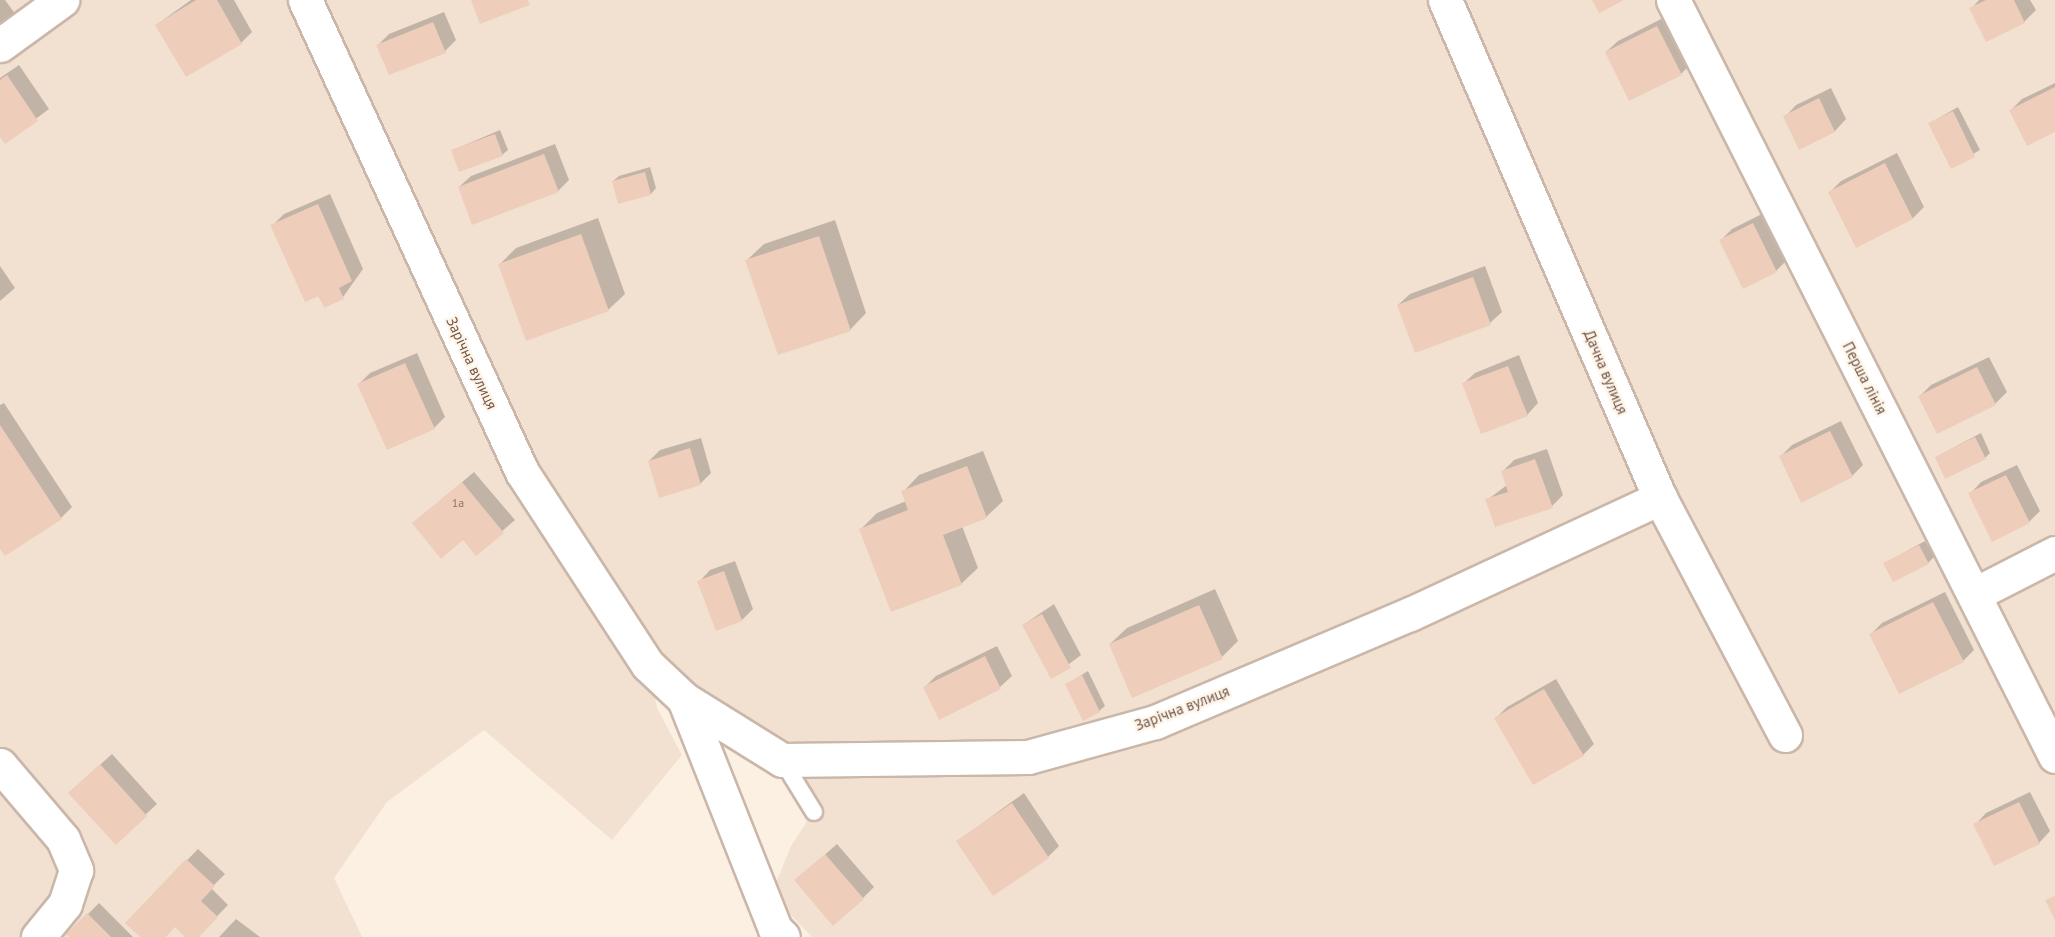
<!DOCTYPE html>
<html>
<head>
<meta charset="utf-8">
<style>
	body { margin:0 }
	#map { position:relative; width:2055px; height:937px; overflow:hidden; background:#fbf0e2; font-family:"PT Sans",sans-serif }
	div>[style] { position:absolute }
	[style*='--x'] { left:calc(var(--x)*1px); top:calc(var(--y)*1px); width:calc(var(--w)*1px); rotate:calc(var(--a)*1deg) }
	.residential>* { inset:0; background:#f2e1d1 }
	.shadow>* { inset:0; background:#0003 }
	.building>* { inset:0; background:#eecdbb }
	.roads { filter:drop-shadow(2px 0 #cab7a9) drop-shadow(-2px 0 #cab7a9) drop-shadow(0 2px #cab7a9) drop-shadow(0 -2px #cab7a9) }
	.lane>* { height:16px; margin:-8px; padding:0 8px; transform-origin:8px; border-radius:8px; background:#fff }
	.street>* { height:33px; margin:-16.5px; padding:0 16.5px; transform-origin:16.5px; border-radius:16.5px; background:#fff }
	span { translate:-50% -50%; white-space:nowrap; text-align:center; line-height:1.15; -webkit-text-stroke:4.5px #fef4e8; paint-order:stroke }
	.number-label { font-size:12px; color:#907466 }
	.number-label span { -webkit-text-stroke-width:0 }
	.street-label { font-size:15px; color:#70564a }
</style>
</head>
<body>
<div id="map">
	<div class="residential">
		<div style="clip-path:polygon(0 0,2055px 0,2055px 937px,812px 937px,771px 895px,791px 846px,814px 811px,782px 760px,649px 666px,657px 708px,682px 755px,612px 840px,484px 730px,387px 802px,334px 878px,362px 937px,0 937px)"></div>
	</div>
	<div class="shadow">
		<div style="clip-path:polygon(0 0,5px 0,19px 19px,0 35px)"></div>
		<div style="clip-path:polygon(191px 0,234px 0,252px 32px,241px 43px,156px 25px)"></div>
		<div style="clip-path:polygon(1979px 0,2030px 0,2036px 10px,2024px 22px,1987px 40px,1971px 9px)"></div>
		<div style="clip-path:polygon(444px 12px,456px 40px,445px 51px,378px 45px,389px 34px)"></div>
		<div style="clip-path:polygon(1669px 15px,1692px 63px,1681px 74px,1606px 52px,1618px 41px)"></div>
		<div style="clip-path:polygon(19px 65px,49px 109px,5px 142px,0 134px,0 78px)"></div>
		<div style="clip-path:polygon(2055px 83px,2055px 131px,2011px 110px,2022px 99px)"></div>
		<div style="clip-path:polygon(1831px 88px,1846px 119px,1835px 131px,1800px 148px,1785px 117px,1796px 105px)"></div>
		<div style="clip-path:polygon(1958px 107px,1980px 150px,1951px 167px,1930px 123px)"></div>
		<div style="clip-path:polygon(500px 130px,508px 150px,502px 155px,453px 150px)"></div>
		<div style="clip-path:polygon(555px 144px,569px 180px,558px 191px,459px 187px,471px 176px)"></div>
		<div style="clip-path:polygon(1897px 153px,1924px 207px,1913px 218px,1856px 246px,1830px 192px,1841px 181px)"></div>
		<div style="clip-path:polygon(650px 167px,656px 188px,651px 194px,613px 181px,619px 176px)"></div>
		<div style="clip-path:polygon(330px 194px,363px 269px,343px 297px,325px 306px,272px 226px,284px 214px)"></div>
		<div style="clip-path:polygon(1764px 213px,1787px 260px,1776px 271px,1721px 240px,1732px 229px)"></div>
		<div style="clip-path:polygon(598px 218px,625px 294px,608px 310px,500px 264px,516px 248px)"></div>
		<div style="clip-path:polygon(835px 220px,866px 313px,850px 330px,747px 260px,764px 244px)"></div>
		<div style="clip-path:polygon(0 266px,15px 288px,0 301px)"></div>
		<div style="clip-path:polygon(1485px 266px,1502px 312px,1490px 323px,1398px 305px,1410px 294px)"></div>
		<div style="clip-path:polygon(417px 353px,445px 417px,434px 428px,359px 384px,370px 373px)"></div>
		<div style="clip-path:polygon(1519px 355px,1538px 403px,1527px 415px,1463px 384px,1475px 373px)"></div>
		<div style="clip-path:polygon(1989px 357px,2007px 392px,1996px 403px,1938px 432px,1920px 396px,1931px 385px)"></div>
		<div style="clip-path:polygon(4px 403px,72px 507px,61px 518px,0 546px,0 405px)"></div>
		<div style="clip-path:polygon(1841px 421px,1863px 465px,1852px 476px,1780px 457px,1792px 445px)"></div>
		<div style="clip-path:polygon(1981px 433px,1990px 453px,1985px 458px,1936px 457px)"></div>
		<div style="clip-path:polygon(701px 438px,711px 473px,700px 484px,649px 461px,660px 450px)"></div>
		<div style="clip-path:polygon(1547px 449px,1563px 495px,1552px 506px,1487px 500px,1507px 485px,1502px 472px,1514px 460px)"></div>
		<div style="clip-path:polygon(983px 451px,1003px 501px,986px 517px,962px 526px,978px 568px,961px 584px,861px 529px,877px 513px,906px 501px,903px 492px,919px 475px)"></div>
		<div style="clip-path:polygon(2017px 465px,2040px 511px,2029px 522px,1970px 494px,1981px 482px)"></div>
		<div style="clip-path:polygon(474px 472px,515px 520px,476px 554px,463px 538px,414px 523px)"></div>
		<div style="clip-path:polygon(1925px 541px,1934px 557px,1928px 563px,1885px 563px)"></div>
		<div style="clip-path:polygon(735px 561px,753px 609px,742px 620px,699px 582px,710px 570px)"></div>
		<div style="clip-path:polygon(1215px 589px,1238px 641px,1222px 657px,1110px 644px,1127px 628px)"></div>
		<div style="clip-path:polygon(1945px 592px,1974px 650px,1963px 661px,1871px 634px,1882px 623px)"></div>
		<div style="clip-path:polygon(1054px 604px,1081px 655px,1052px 677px,1023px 625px)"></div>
		<div style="clip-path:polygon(997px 646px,1012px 676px,1000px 687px,940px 718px,925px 687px,936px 676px)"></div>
		<div style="clip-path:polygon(1088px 671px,1105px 706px,1099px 711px,1067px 684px)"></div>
		<div style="clip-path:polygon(1556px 679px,1594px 744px,1583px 755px,1496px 718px,1507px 707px)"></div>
		<div style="clip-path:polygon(112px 754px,157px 804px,116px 842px,81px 782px)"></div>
		<div style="clip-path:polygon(2030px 792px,2050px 831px,2039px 843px,1975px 825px,1986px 813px)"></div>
		<div style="clip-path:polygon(1024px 793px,1059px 846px,1048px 857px,958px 841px)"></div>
		<div style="clip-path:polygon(837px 844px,874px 887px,863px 898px,796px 880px)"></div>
		<div style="clip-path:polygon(198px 849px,225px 874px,211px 888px,228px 905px,197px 937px,187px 937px,175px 926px,164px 937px,142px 937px,127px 922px)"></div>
		<div style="clip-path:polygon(99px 903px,133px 937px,71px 937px,68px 934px)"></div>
		<div style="clip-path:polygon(236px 919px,260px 937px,219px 937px)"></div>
	</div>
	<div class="building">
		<div style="clip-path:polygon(196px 0,217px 0,242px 44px,186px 77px,155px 25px)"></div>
		<div style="clip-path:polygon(471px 0,528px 0,530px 5px,480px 24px)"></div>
		<div style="clip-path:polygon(1592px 0,1624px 0,1599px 13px)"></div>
		<div style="clip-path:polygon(1986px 0,2014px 0,2025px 23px,1986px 42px,1969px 8px)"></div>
		<div style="clip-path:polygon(433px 22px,446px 53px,389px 75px,376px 45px)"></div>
		<div style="clip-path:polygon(1657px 26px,1682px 75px,1629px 101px,1605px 52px)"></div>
		<div style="clip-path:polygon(7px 75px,38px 121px,5px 144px,0 137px,0 80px)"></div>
		<div style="clip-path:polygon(2055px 87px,2055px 132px,2027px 146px,2009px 110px)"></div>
		<div style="clip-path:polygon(1819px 98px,1835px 132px,1799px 150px,1783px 116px)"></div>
		<div style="clip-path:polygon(1953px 111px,1975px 157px,1951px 169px,1928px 123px)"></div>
		<div style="clip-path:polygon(495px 134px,503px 156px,459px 172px,451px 150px)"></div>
		<div style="clip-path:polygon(544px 154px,559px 192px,472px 225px,458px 187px)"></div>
		<div style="clip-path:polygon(1885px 163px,1913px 219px,1856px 248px,1828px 192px)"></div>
		<div style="clip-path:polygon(645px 172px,651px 195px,618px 204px,612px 181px)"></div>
		<div style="clip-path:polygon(318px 204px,352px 281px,339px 288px,344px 299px,324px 308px,319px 296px,305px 302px,270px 225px)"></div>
		<div style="clip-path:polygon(1753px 223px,1777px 272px,1743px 289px,1719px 240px)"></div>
		<div style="clip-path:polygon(581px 234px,609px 311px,526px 341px,498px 264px)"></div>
		<div style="clip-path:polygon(819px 236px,851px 331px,778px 355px,745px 260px)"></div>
		<div style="clip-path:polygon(1473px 277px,1491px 325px,1415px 353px,1397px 305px)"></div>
		<div style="clip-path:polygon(405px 363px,435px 429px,387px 450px,357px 384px)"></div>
		<div style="clip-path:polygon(1508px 366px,1528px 416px,1481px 434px,1462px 383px)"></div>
		<div style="clip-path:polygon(1977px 367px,1996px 405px,1937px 434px,1918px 396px)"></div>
		<div style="clip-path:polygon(0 425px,62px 519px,5px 556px,0 549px)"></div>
		<div style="clip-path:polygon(1830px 431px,1853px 477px,1801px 503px,1779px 456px)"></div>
		<div style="clip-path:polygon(1975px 437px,1986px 459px,1945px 479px,1935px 457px)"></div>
		<div style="clip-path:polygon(690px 448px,701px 485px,659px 498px,648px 461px)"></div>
		<div style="clip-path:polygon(1535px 459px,1553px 508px,1495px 527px,1485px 499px,1508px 492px,1501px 471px)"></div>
		<div style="clip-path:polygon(967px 466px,987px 518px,943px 535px,962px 585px,891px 612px,859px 529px,908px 510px,901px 491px)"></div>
		<div style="clip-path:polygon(2006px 475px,2030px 523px,1992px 542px,1968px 493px)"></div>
		<div style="clip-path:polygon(462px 482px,504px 533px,476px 556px,463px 540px,441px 559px,412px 523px)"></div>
		<div style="clip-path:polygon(1919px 545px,1929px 564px,1893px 582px,1883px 563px)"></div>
		<div style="clip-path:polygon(724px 571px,742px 621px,716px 631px,697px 581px)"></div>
		<div style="clip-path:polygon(1933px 602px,1964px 662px,1899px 694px,1869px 634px)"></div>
		<div style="clip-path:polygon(1199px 605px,1223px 659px,1132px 698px,1109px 644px)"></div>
		<div style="clip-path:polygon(1042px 614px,1071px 668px,1051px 679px,1022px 625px)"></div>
		<div style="clip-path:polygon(985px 656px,1001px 689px,939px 720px,923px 687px)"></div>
		<div style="clip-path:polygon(1082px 675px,1100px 712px,1083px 721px,1065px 684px)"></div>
		<div style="clip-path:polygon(1544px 689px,1584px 756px,1533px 785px,1494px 718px)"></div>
		<div style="clip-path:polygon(100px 764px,147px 816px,116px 845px,68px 793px)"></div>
		<div style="clip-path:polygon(2019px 802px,2040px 844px,1994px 866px,1973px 824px)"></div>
		<div style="clip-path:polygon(1012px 803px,1049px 858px,993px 896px,956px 841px)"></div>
		<div style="clip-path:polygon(825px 854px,864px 899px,833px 926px,794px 880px)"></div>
		<div style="clip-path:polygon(186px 859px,215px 886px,201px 901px,218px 917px,199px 937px,185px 937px,175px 927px,166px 937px,140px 937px,125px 923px)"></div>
		<div style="clip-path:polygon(2055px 896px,2055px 920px,2045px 900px)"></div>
		<div style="clip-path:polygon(87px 913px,111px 937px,69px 937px,66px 934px)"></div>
	</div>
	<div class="roads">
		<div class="lane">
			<div style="--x:782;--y:760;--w:61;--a:58.4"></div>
		</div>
		<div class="street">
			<div style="--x:305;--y:0;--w:519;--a:65.31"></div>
			<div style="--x:522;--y:472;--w:230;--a:56.9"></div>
			<div style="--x:648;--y:665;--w:50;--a:43.4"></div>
			<div style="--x:684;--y:699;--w:247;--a:68.4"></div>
			<div style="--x:775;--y:929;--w:11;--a:45"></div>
			<div style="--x:1445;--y:0;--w:542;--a:66.65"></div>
			<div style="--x:1660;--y:498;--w:268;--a:62.2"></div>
			<div style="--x:1673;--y:0;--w:847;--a:63.19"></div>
			<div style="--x:0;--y:45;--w:77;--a:-36"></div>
			<div style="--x:1975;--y:594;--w:90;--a:-27.1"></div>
			<div style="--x:684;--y:699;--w:115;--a:31.9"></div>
			<div style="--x:782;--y:760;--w:246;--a:-0.7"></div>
			<div style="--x:1028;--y:757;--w:132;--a:-15.4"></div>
			<div style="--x:1155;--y:722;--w:277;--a:-23"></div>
			<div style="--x:1410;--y:614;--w:276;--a:-24.9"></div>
			<div style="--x:0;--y:765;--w:97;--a:49.6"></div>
			<div style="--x:63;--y:839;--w:34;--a:67"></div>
			<div style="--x:76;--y:870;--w:36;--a:108"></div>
			<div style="--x:65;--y:904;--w:43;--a:129.3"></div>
		</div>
	</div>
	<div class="number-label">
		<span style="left:458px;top:503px">1а</span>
	</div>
	<div class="street-label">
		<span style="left:472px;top:363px;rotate:65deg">Зарічна вулиця</span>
		<span style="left:1606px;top:372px;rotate:67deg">Дачна вулиця</span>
		<span style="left:1865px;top:378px;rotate:63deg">Перша лінія</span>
		<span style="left:1182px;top:708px;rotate:-21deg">Зарічна вулиця</span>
	</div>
</div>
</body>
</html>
